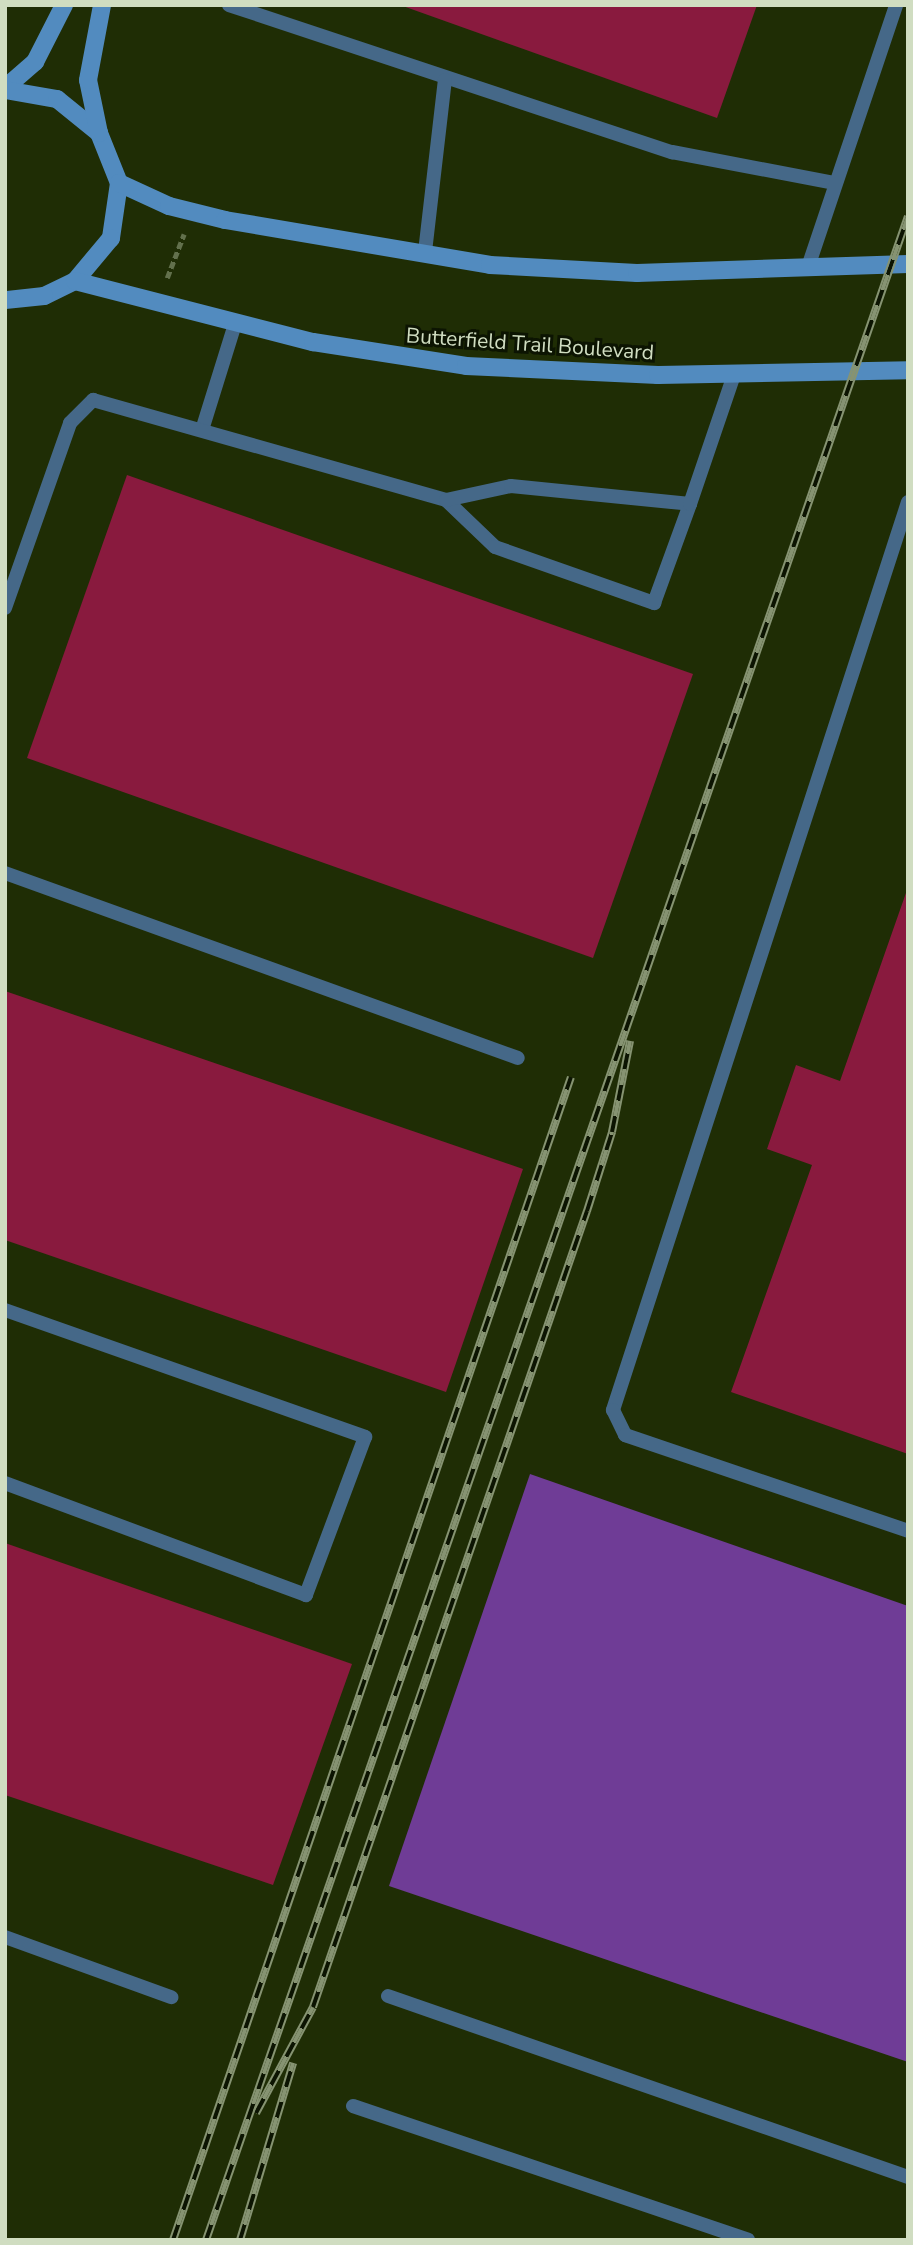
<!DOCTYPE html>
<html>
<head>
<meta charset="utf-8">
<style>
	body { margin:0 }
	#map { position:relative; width:913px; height:2245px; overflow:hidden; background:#1f2d05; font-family:"Nunito Sans",sans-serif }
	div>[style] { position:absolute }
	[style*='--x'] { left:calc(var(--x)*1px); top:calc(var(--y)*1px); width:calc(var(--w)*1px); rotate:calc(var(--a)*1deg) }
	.water>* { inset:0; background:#6f3c96 }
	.building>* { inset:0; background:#891a3e }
	.path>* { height:4.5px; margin-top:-2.25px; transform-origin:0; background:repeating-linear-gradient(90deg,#62704c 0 7px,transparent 0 10.5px) }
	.lane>* { height:14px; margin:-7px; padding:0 7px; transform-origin:7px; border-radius:7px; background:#456888 }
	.secondary>* { height:18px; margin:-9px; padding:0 9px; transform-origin:9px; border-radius:9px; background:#528bbf }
	.rail>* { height:8px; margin-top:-4px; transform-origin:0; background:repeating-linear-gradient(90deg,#0c1402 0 16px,#869372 0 32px); box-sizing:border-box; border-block:2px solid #869372 }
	span { translate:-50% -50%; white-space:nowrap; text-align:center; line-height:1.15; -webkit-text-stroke:6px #0c1402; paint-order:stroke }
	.street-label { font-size:21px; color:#d0ddc1 }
	.frame { position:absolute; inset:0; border:7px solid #d0ddc1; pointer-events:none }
</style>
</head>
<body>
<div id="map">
	<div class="water">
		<div style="clip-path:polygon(530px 1474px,908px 1606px,908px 2062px,389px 1886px)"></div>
	</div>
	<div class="building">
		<div style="clip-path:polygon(400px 5px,757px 5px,717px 118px)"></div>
		<div style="clip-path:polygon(127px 475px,693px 674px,593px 958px,27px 758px)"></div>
		<div style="clip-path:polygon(907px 890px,908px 890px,908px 1454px,731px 1392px,812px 1165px,767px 1149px,796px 1065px,840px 1081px)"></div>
		<div style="clip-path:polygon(5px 991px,523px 1169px,446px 1392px,5px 1240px)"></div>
		<div style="clip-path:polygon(5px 1543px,352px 1664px,273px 1885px,5px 1795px)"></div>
	</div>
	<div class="path">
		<div style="--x:167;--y:278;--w:47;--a:-68.9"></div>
	</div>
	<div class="lane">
		<div style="--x:229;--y:5;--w:467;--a:18.4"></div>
		<div style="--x:672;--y:152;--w:166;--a:10.8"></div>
		<div style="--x:425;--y:252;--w:173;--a:-83.4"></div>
		<div style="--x:808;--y:267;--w:276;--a:-71.4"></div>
		<div style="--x:202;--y:430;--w:111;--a:-72.7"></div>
		<div style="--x:446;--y:500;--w:68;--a:43.8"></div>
		<div style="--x:495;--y:547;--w:169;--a:19.4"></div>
		<div style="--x:654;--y:603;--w:105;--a:-70"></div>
		<div style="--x:908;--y:502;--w:955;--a:108"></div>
		<div style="--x:613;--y:1410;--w:28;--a:64"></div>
		<div style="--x:625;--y:1435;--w:299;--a:18.7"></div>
		<div style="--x:5;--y:608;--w:196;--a:-70.6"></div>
		<div style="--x:70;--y:423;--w:33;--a:-45"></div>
		<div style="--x:93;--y:400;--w:367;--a:15.8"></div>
		<div style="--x:446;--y:500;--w:66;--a:-12.2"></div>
		<div style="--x:511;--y:486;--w:180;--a:5.7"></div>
		<div style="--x:690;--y:504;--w:139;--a:-71.2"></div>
		<div style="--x:5;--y:873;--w:545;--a:19.83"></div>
		<div style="--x:5;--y:1310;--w:382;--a:19.4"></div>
		<div style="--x:365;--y:1437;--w:169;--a:110.5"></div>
		<div style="--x:306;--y:1595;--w:321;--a:-159.6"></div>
		<div style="--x:5;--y:1937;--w:177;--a:19.9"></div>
		<div style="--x:388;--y:1996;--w:551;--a:19.19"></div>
		<div style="--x:353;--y:2106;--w:417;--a:18.7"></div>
	</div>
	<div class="secondary">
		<div style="--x:5;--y:88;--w:40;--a:-41"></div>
		<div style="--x:35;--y:62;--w:64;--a:-63"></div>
		<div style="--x:5;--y:90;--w:53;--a:9.8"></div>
		<div style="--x:57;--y:99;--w:54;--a:39"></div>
		<div style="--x:99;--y:133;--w:54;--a:68.2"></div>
		<div style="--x:119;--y:183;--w:56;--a:98.3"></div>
		<div style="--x:111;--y:238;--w:56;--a:129.9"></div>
		<div style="--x:75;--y:281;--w:34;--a:154"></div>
		<div style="--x:44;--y:296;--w:39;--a:174"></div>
		<div style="--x:99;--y:133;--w:54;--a:-101.7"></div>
		<div style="--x:88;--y:80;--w:76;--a:-79.4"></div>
		<div style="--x:119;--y:183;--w:55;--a:24.7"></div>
		<div style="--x:169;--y:206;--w:58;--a:14"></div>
		<div style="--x:225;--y:220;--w:269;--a:9.6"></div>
		<div style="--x:490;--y:265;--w:147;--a:3.1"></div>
		<div style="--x:637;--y:273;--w:271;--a:-1.9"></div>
		<div style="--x:75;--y:281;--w:246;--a:14.4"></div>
		<div style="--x:313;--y:342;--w:155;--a:8.9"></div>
		<div style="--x:466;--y:366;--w:192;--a:2.7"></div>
		<div style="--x:658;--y:375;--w:250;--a:-1.1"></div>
	</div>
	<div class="rail">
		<div style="--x:256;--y:2113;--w:120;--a:-61.7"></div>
		<div style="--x:313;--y:2007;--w:842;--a:-71.01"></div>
		<div style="--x:587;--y:1211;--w:83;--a:-72.4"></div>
		<div style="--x:612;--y:1132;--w:93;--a:-78.8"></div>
		<div style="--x:173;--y:2240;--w:1229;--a:-71.11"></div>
		<div style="--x:206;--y:2240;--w:2142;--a:-70.87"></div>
		<div style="--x:240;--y:2240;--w:185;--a:-73.3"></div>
	</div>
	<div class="street-label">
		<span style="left:530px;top:344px;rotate:4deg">Butterfield Trail Boulevard</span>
	</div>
	<div class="frame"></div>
</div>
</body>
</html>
